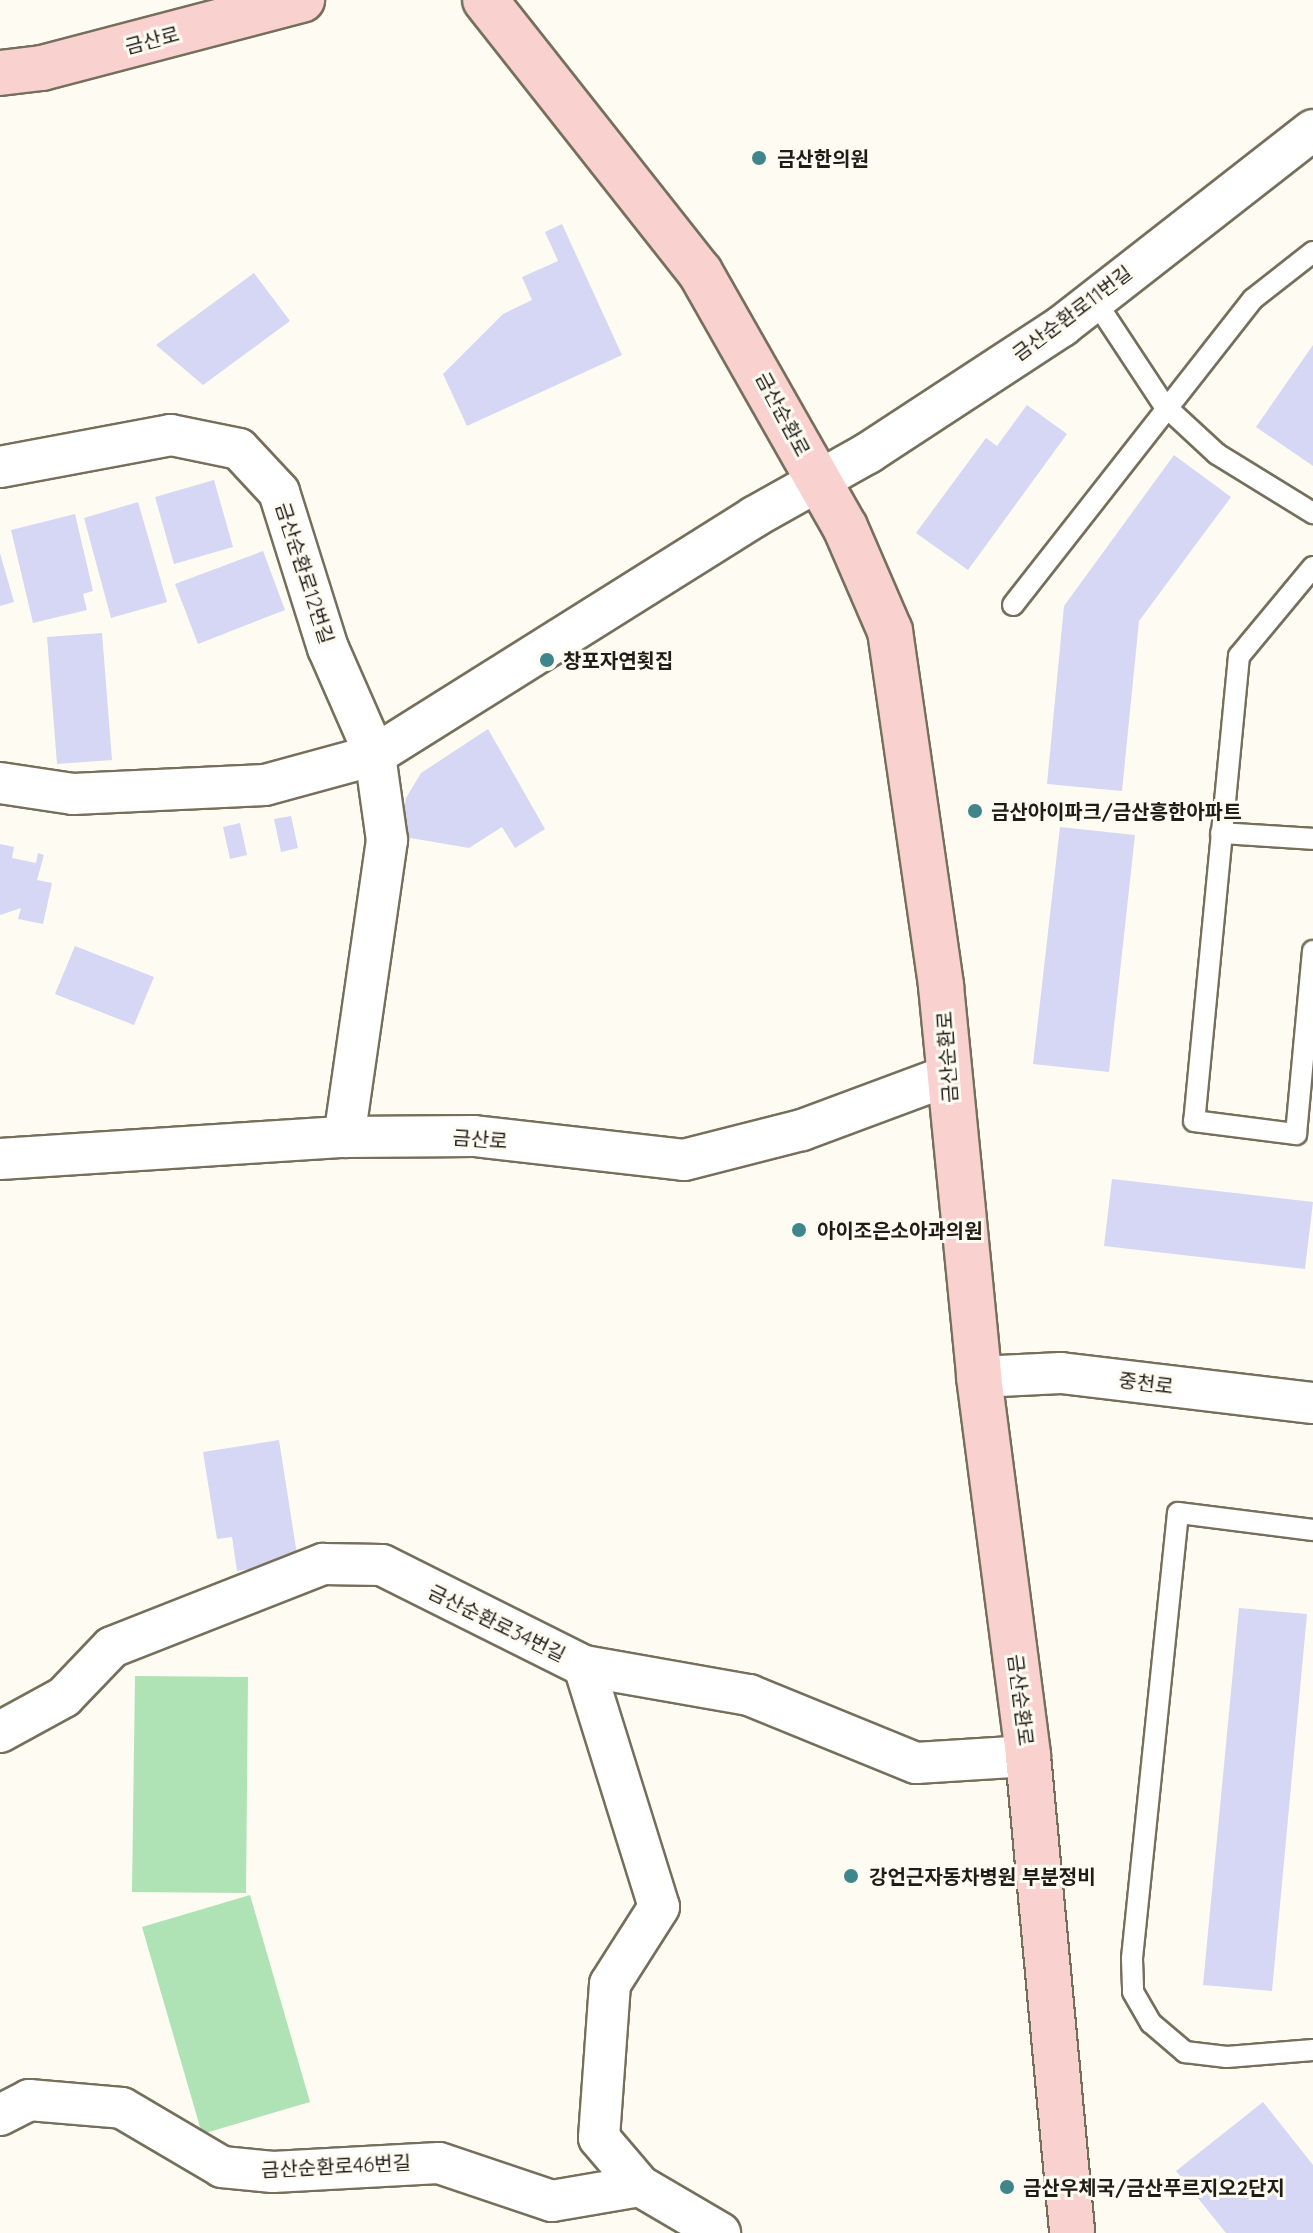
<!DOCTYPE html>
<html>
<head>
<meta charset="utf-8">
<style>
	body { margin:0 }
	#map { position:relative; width:1313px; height:2233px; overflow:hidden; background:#fefbf2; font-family:Quicksand,"Noto Sans KR",sans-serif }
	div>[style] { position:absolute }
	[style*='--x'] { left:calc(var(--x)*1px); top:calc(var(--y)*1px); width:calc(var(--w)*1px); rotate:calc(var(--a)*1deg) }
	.green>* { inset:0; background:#afe3b5 }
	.building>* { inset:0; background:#d6d7f4 }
	.roads { filter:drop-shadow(2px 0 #766f5c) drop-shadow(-2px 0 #766f5c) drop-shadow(0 2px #766f5c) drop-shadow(0 -2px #766f5c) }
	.lane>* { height:20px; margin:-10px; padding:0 10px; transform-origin:10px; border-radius:10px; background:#fff }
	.street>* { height:40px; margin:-20px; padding:0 20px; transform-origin:20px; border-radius:20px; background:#fff }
	.secondary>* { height:44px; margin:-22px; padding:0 22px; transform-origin:22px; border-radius:22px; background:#f9d1cf }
	.dots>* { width:22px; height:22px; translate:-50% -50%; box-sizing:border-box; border:4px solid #fefbf2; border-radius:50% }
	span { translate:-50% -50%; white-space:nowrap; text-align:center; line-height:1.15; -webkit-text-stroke:6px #fefbf2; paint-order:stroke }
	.street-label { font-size:20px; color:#1f1d15 }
	.poi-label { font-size:20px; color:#1f1d15; font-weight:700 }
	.left { translate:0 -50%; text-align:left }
</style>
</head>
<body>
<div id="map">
	<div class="green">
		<div style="clip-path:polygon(135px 1676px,248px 1677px,246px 1893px,132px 1892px)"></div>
		<div style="clip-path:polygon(250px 1895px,310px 2102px,202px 2134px,142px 1927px)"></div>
	</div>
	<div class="building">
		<div style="clip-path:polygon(562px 224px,622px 355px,467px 426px,443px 374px,503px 314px,532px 300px,522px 277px,558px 261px,545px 232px)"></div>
		<div style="clip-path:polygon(254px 273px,290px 321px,203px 385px,156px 345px)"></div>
		<div style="clip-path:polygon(1313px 345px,1313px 466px,1256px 427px)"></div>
		<div style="clip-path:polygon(1027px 405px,1067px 434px,968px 570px,916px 533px,986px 438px,997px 446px)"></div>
		<div style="clip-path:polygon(1174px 455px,1231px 497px,1139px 621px,1122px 791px,1047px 784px,1064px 606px)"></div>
		<div style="clip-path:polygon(214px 480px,233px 547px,174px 564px,155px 497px)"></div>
		<div style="clip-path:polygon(138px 502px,167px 602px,111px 618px,84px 518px)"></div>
		<div style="clip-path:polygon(75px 514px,93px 591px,83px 594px,87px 610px,33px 623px,11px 530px)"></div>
		<div style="clip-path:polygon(263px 551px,285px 610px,198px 644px,175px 584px)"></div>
		<div style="clip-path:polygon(0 553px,14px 602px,0 606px)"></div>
		<div style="clip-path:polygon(102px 633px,112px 760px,57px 764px,47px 637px)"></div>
		<div style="clip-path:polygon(488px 729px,545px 829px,515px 848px,502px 827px,469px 848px,399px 836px,406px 798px,421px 773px)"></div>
		<div style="clip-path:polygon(291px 816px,298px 848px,281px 852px,274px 819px)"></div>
		<div style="clip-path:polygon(240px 823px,247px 855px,230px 859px,223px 827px)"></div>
		<div style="clip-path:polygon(1060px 827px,1135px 835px,1109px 1072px,1033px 1064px)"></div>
		<div style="clip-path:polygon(0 844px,14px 847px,12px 858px,36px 863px,38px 853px,44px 855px,37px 880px,52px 883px,43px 924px,18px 919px,21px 908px,0 915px)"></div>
		<div style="clip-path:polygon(75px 946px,154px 977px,134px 1025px,55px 994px)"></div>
		<div style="clip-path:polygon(1112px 1179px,1313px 1202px,1305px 1269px,1104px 1246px)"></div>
		<div style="clip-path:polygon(279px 1440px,298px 1561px,237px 1571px,232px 1537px,217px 1539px,203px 1452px)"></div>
		<div style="clip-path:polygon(1239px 1608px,1307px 1614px,1272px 1991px,1203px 1985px)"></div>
		<div style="clip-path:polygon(1263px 2102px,1313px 2165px,1313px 2233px,1226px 2233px,1176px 2171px)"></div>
	</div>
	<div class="roads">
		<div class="lane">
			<div style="--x:1094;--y:299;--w:127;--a:56.6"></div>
			<div style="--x:1164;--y:405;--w:72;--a:42.8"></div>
			<div style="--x:1217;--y:454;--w:113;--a:31.6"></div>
			<div style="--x:1313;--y:567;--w:116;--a:129.7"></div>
			<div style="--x:1239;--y:656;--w:467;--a:95.5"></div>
			<div style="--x:1194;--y:1121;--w:103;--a:7.3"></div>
			<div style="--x:1296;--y:1134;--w:184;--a:-84.7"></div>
			<div style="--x:1013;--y:605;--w:389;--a:-51.9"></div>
			<div style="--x:1253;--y:299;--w:76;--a:-38.1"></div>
			<div style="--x:1221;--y:833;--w:92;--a:3.7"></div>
			<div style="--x:1313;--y:1530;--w:136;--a:-172.8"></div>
			<div style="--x:1178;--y:1513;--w:448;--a:95.9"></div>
			<div style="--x:1132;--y:1959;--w:33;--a:88"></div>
			<div style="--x:1133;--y:1992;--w:36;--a:60"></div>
			<div style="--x:1151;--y:2023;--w:45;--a:40.5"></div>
			<div style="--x:1185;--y:2052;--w:42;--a:6.8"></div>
			<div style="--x:1227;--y:2057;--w:86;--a:-4.7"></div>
		</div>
		<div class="street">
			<div style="--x:0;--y:467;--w:174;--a:-10.6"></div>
			<div style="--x:171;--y:435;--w:69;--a:11.6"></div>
			<div style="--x:239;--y:449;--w:59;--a:47.1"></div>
			<div style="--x:279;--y:492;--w:164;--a:72.6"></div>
			<div style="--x:328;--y:648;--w:117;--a:66.3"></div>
			<div style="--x:375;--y:755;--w:86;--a:82"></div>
			<div style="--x:387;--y:840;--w:300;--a:98.2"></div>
			<div style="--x:0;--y:783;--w:74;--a:8.6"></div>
			<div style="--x:73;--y:794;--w:192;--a:-2.7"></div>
			<div style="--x:265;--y:785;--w:114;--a:-15.3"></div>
			<div style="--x:375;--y:755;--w:448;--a:-32.1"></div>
			<div style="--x:754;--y:517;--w:131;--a:-29.3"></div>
			<div style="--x:868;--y:453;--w:232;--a:-33.2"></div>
			<div style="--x:1062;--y:326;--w:318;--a:-38"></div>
			<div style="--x:0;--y:1159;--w:345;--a:-3.7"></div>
			<div style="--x:344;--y:1137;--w:130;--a:-0.4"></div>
			<div style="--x:474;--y:1136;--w:211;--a:6.5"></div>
			<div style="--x:684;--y:1160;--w:122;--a:-14.3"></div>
			<div style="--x:802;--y:1130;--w:155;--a:-20.4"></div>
			<div style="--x:979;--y:1377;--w:82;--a:-2.8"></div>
			<div style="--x:1061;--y:1373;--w:254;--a:6.8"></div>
			<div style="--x:584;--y:1666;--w:252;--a:72.7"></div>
			<div style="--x:659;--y:1907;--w:91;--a:122.5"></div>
			<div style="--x:610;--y:1984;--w:154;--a:94.1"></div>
			<div style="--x:599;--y:2138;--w:63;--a:49.5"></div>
			<div style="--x:0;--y:1732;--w:73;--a:-28.7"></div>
			<div style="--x:64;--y:1697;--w:69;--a:-46.2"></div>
			<div style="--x:112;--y:1647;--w:227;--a:-21.5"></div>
			<div style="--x:323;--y:1564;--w:59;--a:1"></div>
			<div style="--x:382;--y:1565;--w:226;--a:26.6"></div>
			<div style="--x:584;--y:1666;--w:168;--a:10"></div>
			<div style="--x:749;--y:1695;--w:180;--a:22.2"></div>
			<div style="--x:916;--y:1763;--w:112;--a:-3.6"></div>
			<div style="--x:0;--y:2115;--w:33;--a:-27"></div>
			<div style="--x:29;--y:2100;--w:93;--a:4.9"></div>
			<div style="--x:122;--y:2108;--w:116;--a:30.5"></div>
			<div style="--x:222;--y:2167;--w:51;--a:5.6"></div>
			<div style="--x:273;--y:2172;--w:166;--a:-3.1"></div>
			<div style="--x:439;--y:2163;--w:119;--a:18.6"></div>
			<div style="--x:552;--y:2201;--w:89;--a:-9.7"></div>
			<div style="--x:640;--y:2186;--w:93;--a:30.4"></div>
		</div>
		<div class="secondary">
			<div style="--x:485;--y:0;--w:347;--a:51.7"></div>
			<div style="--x:700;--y:272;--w:293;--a:60.4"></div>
			<div style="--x:845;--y:527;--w:113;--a:66.6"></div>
			<div style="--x:890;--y:631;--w:359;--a:81.8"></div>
			<div style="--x:941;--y:986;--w:393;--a:84.4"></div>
			<div style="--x:979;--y:1377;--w:382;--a:82.6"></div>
			<div style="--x:1028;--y:1756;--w:479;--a:84.7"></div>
			<div style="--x:0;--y:73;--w:42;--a:-6.8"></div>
			<div style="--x:42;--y:68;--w:269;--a:-14.7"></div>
		</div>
	</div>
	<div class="dots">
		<div style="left:759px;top:158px;background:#3e868c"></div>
		<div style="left:547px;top:660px;background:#3e868c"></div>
		<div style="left:975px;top:811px;background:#3e868c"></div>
		<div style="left:799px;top:1230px;background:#3e868c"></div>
		<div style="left:851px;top:1876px;background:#3e868c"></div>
		<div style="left:1007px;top:2187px;background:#3e868c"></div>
	</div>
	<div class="street-label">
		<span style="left:152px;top:40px;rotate:-15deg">금산로</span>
		<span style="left:1072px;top:313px;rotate:-37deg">금산순환로11번길</span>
		<span style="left:783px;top:414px;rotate:62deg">금산순환로</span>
		<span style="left:305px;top:573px;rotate:72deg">금산순환로12번길</span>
		<span style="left:947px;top:1057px;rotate:-94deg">금산순환로</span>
		<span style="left:480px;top:1139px;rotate:4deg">금산로</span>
		<span style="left:1146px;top:1383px;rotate:7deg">중천로</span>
		<span style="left:497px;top:1623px;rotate:26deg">금산순환로34번길</span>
		<span style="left:1021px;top:1700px;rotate:83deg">금산순환로</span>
		<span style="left:336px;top:2166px;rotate:-3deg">금산순환로46번길</span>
	</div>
	<div class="poi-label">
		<span class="left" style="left:777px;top:158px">금산한의원</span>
		<span class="left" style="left:563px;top:660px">창포자연횟집</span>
		<span class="left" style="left:991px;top:811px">금산아이파크/금산흥한아파트</span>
		<span class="left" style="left:817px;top:1230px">아이조은소아과의원</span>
		<span class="left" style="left:869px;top:1876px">강언근자동차병원 부분정비</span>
		<span class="left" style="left:1023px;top:2187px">금산우체국/금산푸르지오2단지</span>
	</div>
</div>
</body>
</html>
